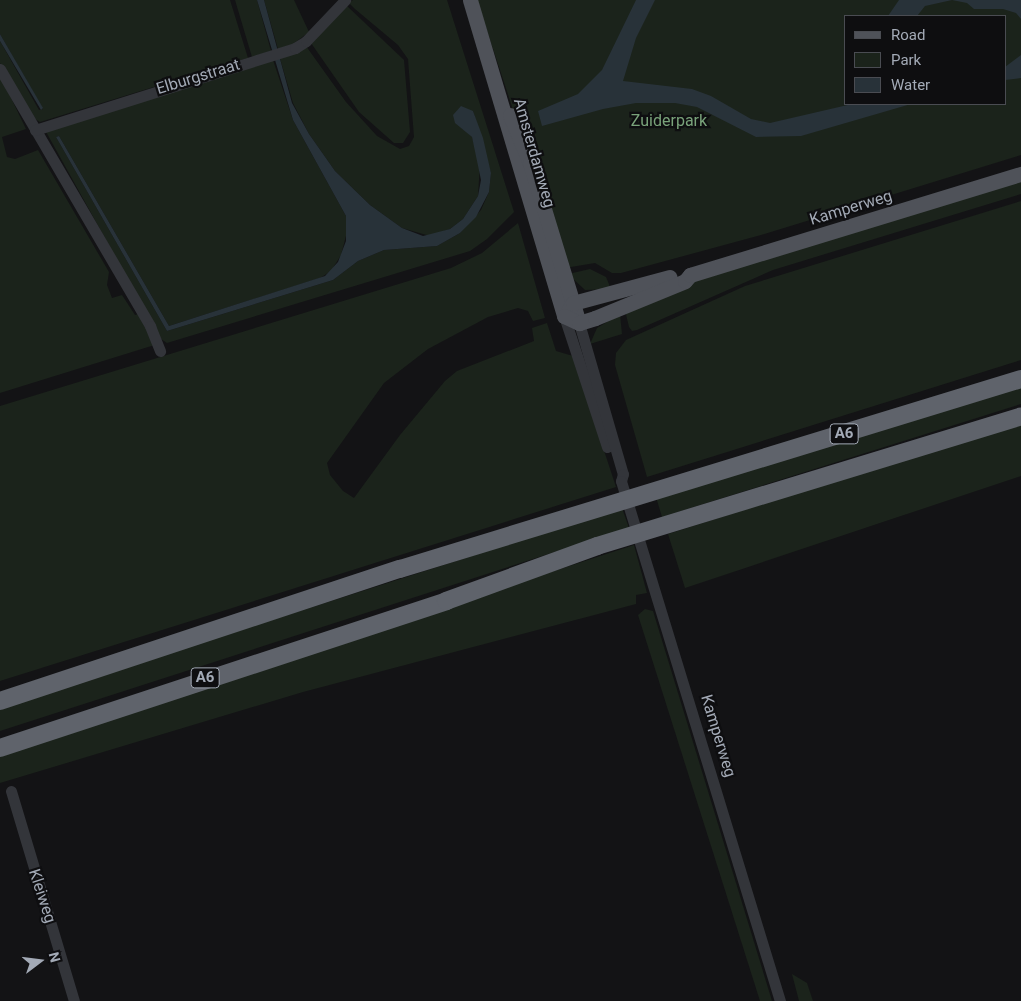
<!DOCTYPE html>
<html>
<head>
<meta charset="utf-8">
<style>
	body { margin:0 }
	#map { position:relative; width:1021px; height:1001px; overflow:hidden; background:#131315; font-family:Roboto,sans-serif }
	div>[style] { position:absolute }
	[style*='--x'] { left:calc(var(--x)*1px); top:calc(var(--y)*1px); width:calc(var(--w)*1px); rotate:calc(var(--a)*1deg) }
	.green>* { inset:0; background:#1b231b }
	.water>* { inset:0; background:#283239 }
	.minor>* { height:11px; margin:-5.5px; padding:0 5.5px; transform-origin:5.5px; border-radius:5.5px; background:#33353a }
	.major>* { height:15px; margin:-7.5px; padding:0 7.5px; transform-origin:7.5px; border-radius:7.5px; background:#4f5259 }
	.highway>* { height:18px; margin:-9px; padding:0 9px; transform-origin:9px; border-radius:9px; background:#5f636b }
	span { translate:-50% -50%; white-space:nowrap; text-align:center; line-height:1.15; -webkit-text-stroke:4.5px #0e0e10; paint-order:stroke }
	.shield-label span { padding:1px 4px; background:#0e0e10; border:1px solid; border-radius:4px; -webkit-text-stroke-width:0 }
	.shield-label { font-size:15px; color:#a3aab6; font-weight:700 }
	.street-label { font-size:16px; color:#a3aab6 }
	.park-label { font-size:16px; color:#79a27a }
	.legend { position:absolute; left:844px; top:15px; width:162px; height:90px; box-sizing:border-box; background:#0e0e10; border:1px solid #4a4c52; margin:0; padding:6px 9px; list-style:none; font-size:15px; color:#a3aab6 }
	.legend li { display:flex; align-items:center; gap:10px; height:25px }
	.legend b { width:25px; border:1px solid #4a4c52 }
	.north { position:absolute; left:15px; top:936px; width:50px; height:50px; -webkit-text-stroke:4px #0e0e10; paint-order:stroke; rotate:75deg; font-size:14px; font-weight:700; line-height:20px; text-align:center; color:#a3aab6 }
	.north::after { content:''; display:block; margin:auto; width:18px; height:22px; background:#a3aab6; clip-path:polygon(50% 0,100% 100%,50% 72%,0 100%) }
</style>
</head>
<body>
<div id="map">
	<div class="green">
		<div style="clip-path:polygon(0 0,230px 0,248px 58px,40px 122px,30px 116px,0 63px,0 41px,39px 110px,43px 109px,0 34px)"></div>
		<div style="clip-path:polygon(235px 0,257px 0,271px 51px,252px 57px)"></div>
		<div style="clip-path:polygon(264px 0,294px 0,309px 32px,293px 44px,278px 49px)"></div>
		<div style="clip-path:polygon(353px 0,447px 0,514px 212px,487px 239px,470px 251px,167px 343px,161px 339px,45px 130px,272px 57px,293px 120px,346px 216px,348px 228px,341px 255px,331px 271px,320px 278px,169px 326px,59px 136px,56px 137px,167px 331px,333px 280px,358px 261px,384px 250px,437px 246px,460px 233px,481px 210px,489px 192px,491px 173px,473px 111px,462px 127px,472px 137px,480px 163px,478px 196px,463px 219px,450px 229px,430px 236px,402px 228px,370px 205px,335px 171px,309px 134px,293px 103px,279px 55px,306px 46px,346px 102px,377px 136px,400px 149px,409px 146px,414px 137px,408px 59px,398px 45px,355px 9px,349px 3px)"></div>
		<div style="clip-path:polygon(evenodd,477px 0,1021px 0,1021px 155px,761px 235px,621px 273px,612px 273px,595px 263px,565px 268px,477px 0,845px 16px,1005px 16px,1005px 104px,845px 104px,845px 16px)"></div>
		<div style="clip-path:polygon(346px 5px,404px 60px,410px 132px,403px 143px,394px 143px,359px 112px,311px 43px)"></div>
		<div style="clip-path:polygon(0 75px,26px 129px,2px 137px,7px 157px,15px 159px,38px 150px,109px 272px,107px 285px,112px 298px,122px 295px,135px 315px,143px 313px,161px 343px,0 393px)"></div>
		<div style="clip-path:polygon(1021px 179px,1021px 194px,773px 270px,637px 330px,632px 331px,629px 327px,625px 310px,692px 282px)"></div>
		<div style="clip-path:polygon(1021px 201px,1021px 360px,647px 477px,615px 365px,616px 353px,626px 340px,745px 286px)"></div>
		<div style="clip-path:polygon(518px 223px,545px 318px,533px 321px,528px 311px,518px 308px,488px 317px,428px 349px,384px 383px,327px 463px,330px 475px,343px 491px,354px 498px,400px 435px,445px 381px,457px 371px,534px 341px,532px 328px,547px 323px,556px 351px,573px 356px,616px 487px,0 681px,0 406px,451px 268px,482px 253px)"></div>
		<div style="clip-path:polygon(590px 269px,606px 277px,611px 289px,585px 290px,568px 274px)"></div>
		<div style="clip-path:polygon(620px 314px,622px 334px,590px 344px,597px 328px)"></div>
		<div style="clip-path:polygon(1021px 382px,1021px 404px,662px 517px,656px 497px)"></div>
		<div style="clip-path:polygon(1021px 422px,1021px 476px,685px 588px,668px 534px)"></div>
		<div style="clip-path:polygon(622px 508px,629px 528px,0 731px,0 707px)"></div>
		<div style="clip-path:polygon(634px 545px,647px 593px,636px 595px,636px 604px,303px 692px,0 783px,0 751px)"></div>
		<div style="clip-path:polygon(645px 609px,653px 611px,772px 1001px,760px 1001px,638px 615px)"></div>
		<div style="clip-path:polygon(792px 974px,807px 983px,813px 1001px,799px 1001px)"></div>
	</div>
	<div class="water">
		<div style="clip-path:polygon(257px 0,264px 0,292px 103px,309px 134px,335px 171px,370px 205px,402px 228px,423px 236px,450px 229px,463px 219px,478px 196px,481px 180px,472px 137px,455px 123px,453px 115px,461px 106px,473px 111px,483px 138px,491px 173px,489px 192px,476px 217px,460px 233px,437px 246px,384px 250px,358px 261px,333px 280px,167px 331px,56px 137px,59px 136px,169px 326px,325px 276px,338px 262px,346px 241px,346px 216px,293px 120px)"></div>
		<div style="clip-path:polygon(636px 0,655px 0,636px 38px,623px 81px,692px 89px,711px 96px,751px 119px,770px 123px,852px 104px,911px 104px,801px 136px,756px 137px,697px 107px,675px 103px,636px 103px,603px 109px,542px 126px,538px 111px,578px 94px,602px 70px)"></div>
		<div style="clip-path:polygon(899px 0,1021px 0,1021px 19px,1016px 13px,1003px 9px,974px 9px,967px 3px,952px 0,925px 6px,917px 16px,888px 16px)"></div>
		<div style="clip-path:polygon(0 34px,43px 108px,41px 110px,0 41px)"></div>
		<div style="clip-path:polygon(1021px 55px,1021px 78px,1005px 80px,1005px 67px)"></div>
	</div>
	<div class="minor">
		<div style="--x:0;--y:69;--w:298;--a:59.7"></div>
		<div style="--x:150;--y:326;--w:27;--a:68"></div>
		<div style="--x:35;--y:130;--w:273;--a:-17.5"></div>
		<div style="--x:295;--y:48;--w:13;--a:-32"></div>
		<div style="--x:306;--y:41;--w:57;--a:-46.4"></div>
		<div style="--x:564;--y:316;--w:138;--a:71.8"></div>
		<div style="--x:579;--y:323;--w:157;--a:73.8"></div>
		<div style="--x:623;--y:474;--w:7;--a:106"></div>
		<div style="--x:621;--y:481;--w:544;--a:73"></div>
		<div style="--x:11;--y:791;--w:219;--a:73.3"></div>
	</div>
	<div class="major">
		<div style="--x:470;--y:0;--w:330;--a:73.4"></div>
		<div style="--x:510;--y:115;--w:52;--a:67.4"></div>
		<div style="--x:530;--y:163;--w:167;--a:73"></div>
		<div style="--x:568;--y:311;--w:9;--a:-58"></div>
		<div style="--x:573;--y:303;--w:100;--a:-15"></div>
		<div style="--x:564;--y:316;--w:17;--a:25"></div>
		<div style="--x:579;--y:323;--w:17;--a:-17"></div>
		<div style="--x:595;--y:318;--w:97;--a:-22.3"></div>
		<div style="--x:685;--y:281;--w:8;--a:-50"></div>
		<div style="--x:690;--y:275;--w:346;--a:-17"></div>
	</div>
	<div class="highway">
		<div style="--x:0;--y:701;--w:421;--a:-18.3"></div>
		<div style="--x:400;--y:569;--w:649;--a:-17.01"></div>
		<div style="--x:0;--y:748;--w:470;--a:-18.2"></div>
		<div style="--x:446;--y:601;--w:161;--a:-20"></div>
		<div style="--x:597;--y:546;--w:443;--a:-17"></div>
	</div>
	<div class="shield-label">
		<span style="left:844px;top:434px">A6</span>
		<span style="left:205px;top:678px">A6</span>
	</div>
	<div class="street-label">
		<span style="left:198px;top:77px;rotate:-17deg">Elburgstraat</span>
		<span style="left:534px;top:153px;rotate:74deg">Amsterdamweg</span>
		<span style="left:851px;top:208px;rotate:-17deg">Kamperweg</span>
		<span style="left:718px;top:736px;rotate:73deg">Kamperweg</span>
		<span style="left:42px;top:896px;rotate:72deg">Kleiweg</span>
	</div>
	<div class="park-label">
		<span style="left:669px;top:121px">Zuiderpark</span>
	</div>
	<ul class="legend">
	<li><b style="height:6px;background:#4f5259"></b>Road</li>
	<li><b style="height:14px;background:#1b231b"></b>Park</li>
	<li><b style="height:14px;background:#283239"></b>Water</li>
	</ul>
	<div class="north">N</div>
</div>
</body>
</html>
